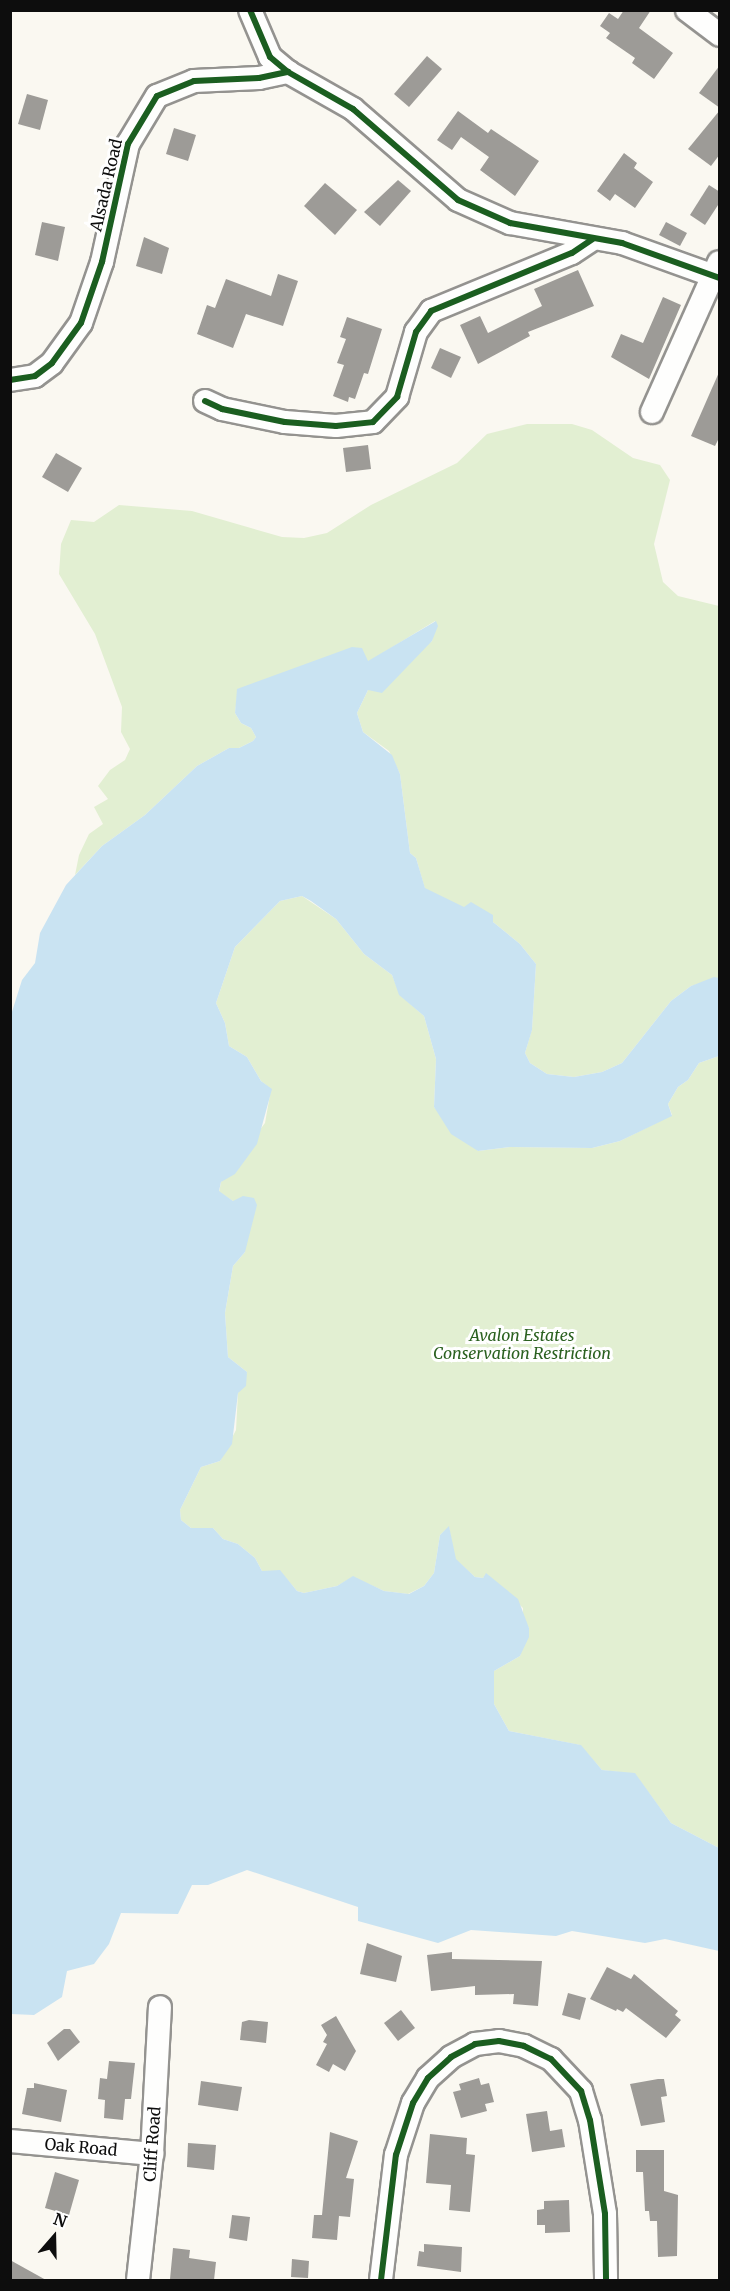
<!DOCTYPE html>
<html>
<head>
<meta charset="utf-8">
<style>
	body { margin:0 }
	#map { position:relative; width:730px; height:2291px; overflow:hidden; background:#faf8f1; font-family:Merriweather,serif }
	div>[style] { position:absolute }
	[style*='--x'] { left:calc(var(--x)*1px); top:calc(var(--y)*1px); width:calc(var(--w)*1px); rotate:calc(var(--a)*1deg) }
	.green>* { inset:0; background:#e2efd2 }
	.water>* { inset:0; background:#c9e3f2 }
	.building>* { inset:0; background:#9d9b97 }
	.roads { filter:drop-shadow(2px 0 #949390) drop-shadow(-2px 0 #949390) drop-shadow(0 2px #949390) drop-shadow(0 -2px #949390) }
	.minor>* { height:22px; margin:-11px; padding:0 11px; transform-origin:11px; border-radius:11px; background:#fefefd }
	.cycleway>* { height:6px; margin:-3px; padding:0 3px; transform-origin:3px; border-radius:3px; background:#1b5e20 }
	span { translate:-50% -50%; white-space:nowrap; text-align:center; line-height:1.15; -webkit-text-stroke:6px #fff; paint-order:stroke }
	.street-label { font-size:16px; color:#0d0d0d }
	.park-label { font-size:16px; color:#2b6120; font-style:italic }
	.frame { position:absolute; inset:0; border:12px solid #0d0d0d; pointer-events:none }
	.north { position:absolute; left:24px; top:2207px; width:60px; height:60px; -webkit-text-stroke:4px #fff; paint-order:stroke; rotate:20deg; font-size:16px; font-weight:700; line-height:24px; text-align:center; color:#0d0d0d }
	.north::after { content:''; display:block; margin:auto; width:21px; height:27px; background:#0d0d0d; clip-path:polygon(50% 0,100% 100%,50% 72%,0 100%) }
</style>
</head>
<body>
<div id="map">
	<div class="green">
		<div style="clip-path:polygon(527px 424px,572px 424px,592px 430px,633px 458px,660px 465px,670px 480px,654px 544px,663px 582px,678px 596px,719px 606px,719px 978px,691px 986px,671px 1001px,622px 1063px,602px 1072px,574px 1077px,547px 1074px,530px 1063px,525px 1053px,532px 1029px,536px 964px,520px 944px,493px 922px,425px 889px,416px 858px,410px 853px,400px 774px,389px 751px,363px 732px,357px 713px,368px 690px,432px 641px,435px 621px,368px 662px,238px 689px,235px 713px,241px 723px,251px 728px,256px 737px,253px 741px,239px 748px,229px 748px,197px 766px,145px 815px,102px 846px,75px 875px,79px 855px,89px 834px,103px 824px,94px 807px,108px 799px,98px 786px,110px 770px,125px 760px,130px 749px,121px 732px,122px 707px,95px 634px,59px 574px,61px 544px,71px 520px,94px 522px,119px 505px,192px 511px,282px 537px,304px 538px,327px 533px,371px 505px,457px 463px,487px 434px)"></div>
		<div style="clip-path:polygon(302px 896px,336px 919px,364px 954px,392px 975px,400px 995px,424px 1016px,436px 1059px,434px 1107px,478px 1151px,510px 1147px,592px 1148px,620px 1141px,672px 1115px,668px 1104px,678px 1087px,688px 1080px,699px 1063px,719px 1056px,719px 1848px,671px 1823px,635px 1774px,602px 1770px,580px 1745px,509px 1731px,494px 1704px,494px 1671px,520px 1656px,529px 1628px,523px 1619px,523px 1608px,486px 1574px,483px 1578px,475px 1577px,455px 1559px,449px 1527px,440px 1535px,434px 1573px,424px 1586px,408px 1594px,384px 1591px,353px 1577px,337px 1586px,304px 1593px,297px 1591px,280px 1571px,262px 1571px,255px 1558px,238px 1544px,223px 1539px,213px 1528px,191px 1528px,181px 1520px,180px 1510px,201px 1467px,220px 1461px,236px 1430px,238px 1393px,247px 1372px,228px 1357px,225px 1313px,233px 1266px,245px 1252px,233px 1201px,219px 1192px,221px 1182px,265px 1123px,271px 1089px,261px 1081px,247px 1057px,229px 1046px,225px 1023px,216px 1003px,235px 947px,280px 901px)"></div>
	</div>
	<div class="water">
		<div style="clip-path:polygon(436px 621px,438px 626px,432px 641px,382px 693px,368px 690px,357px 713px,363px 732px,392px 755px,400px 774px,410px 853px,416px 858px,425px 888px,464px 907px,471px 902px,493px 915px,493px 922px,520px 944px,536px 964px,532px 1030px,525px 1053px,530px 1063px,547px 1074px,574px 1077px,602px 1072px,622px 1063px,671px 1001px,691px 986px,714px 977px,719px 978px,719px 1056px,699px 1063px,688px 1080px,678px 1087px,668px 1104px,672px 1116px,620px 1141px,592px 1148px,510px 1147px,478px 1151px,451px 1134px,434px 1107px,436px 1059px,424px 1016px,399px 995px,392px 975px,364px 954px,336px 919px,311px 901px,302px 896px,280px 901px,235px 947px,216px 1003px,225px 1023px,229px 1046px,247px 1057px,261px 1081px,272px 1089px,257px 1144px,235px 1174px,221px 1182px,219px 1191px,233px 1201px,243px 1196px,254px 1198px,257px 1205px,245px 1252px,233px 1266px,225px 1313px,228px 1357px,247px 1372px,246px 1386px,238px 1393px,232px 1444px,220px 1461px,201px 1467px,180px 1510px,181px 1520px,191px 1528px,213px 1528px,223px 1539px,238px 1544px,255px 1558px,262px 1571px,280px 1570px,297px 1591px,304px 1593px,337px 1586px,353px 1576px,384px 1591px,409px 1594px,424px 1586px,434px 1573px,440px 1535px,449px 1526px,456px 1559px,475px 1577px,483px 1578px,486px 1573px,518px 1599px,529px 1628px,529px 1637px,520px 1656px,494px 1671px,494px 1704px,509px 1731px,581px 1745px,602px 1770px,635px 1773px,671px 1823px,719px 1848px,719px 1951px,665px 1939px,645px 1943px,572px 1931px,556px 1936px,471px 1930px,438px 1943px,358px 1921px,358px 1907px,247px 1870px,208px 1885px,192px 1885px,178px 1914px,121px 1913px,109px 1944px,94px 1964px,67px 1971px,62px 1997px,34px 2015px,11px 2014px,11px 1015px,22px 980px,35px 963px,40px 933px,66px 885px,102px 846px,145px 815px,197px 766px,229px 748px,239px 748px,253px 741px,256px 737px,251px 728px,241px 723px,235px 713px,237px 689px,352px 647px,362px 648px,368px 661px)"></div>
	</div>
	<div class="building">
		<div style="clip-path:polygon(624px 10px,651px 10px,639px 28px,673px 53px,654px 79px,632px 63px,635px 58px,606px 38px,610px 33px,600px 26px,609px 13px,618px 19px)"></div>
		<div style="clip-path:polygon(427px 56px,442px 69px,409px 107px,394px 94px)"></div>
		<div style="clip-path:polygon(720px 65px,720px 108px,699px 93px)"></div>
		<div style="clip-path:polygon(27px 94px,48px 100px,40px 130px,18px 124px)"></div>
		<div style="clip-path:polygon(720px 110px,720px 154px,711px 166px,688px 149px)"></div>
		<div style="clip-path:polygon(458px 111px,488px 133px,491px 129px,539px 161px,515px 196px,480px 170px,489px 157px,461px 137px,452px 150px,437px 140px)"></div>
		<div style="clip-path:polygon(174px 128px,196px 135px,188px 161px,166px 154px)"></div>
		<div style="clip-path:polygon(624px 153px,637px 163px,634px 168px,653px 182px,635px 208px,615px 194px,610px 201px,597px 191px)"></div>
		<div style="clip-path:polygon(398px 180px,411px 191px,380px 226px,364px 212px)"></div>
		<div style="clip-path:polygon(325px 183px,357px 210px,335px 235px,304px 206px)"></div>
		<div style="clip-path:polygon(709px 185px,720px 192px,720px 202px,705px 225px,690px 215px)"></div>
		<div style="clip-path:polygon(42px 222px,65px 227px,58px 261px,35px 255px)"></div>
		<div style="clip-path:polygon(666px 222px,687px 233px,680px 246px,659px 235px)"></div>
		<div style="clip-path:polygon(144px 237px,169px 248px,162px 274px,136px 266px)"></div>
		<div style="clip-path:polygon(578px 270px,594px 306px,528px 332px,530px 336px,478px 364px,460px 325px,480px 316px,488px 333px,542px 306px,534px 289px)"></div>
		<div style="clip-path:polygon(278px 274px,298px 281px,283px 326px,246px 314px,233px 348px,197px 334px,207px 305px,215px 308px,226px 279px,271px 296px)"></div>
		<div style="clip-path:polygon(663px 297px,681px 305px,649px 379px,611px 357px,621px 334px,643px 343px)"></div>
		<div style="clip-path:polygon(347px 317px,382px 329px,368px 374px,364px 373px,355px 399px,349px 397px,348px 402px,333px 396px,344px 365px,337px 363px,346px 339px,340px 337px)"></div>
		<div style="clip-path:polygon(440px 348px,461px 357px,451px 378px,431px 368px)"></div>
		<div style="clip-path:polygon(720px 370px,720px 436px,715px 446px,691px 436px)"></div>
		<div style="clip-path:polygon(368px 445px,371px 469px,346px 472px,343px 448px)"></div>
		<div style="clip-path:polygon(56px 453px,82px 468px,68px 492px,42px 477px)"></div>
		<div style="clip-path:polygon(367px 1943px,402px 1956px,396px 1982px,360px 1974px)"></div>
		<div style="clip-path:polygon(452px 1952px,452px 1959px,542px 1961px,538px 2006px,513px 2004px,514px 1994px,475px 1995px,475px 1986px,431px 1991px,427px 1955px)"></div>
		<div style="clip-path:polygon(607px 1967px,631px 1979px,634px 1974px,678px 2011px,675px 2015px,681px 2020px,666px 2038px,626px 2008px,623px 2012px,617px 2009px,616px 2011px,590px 1999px)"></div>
		<div style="clip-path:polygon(568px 1993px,586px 1998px,580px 2020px,562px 2015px)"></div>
		<div style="clip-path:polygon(401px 2010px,415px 2028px,398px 2041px,384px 2023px)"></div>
		<div style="clip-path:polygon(336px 2016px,356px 2051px,345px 2071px,333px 2064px,329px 2072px,316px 2065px,327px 2044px,323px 2042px,327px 2035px,321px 2025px)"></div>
		<div style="clip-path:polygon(249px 2020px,268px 2022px,266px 2043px,240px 2040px,242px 2022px)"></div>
		<div style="clip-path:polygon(64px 2029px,70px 2029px,80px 2042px,58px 2061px,47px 2043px)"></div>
		<div style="clip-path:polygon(109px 2061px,135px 2063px,131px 2099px,125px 2099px,123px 2120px,104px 2118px,105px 2100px,98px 2099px,100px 2078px,107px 2079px)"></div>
		<div style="clip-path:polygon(479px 2078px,481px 2085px,489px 2083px,494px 2102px,485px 2104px,487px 2111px,461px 2118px,453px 2092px,461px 2090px,459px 2084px)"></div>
		<div style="clip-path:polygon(658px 2079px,664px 2079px,667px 2096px,661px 2097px,665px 2122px,641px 2126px,630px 2084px)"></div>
		<div style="clip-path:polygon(201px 2081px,242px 2087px,238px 2111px,198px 2105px)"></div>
		<div style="clip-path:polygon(34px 2083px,67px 2090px,61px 2122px,22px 2114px,27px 2088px,34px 2088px)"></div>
		<div style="clip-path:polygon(547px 2111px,550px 2131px,562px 2129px,565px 2147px,532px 2152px,526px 2114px)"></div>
		<div style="clip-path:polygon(330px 2132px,358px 2141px,346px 2178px,354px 2179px,350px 2217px,339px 2216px,337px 2240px,312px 2238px,314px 2215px,322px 2215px)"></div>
		<div style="clip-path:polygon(430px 2134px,467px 2138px,466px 2154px,475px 2155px,470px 2212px,449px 2210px,451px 2185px,426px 2183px)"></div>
		<div style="clip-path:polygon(188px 2143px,216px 2145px,214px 2170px,187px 2167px)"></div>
		<div style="clip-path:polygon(636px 2150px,664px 2150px,664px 2191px,678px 2195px,677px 2256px,658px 2257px,657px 2221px,650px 2221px,649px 2211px,645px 2211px,643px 2172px,636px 2172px)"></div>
		<div style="clip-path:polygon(55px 2172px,79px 2180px,69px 2215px,45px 2208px)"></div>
		<div style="clip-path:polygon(569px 2200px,570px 2232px,545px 2233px,545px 2225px,537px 2225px,537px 2210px,544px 2209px,544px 2201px)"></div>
		<div style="clip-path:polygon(232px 2215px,250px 2217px,247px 2241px,229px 2238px)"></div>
		<div style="clip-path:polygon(424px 2244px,462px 2247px,461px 2272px,417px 2266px,419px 2251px,424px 2252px)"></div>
		<div style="clip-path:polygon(173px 2248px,190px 2250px,189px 2258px,216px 2262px,214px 2280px,170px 2279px)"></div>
		<div style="clip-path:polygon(292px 2259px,309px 2261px,308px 2278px,291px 2277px)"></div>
		<div style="clip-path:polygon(10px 2260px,46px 2280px,10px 2280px)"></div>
	</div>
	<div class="roads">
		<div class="minor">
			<div style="--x:250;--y:10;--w:51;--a:66.9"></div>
			<div style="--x:270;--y:57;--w:23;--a:40"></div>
			<div style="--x:288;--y:72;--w:75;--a:29.6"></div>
			<div style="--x:353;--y:109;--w:139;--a:40.9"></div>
			<div style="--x:458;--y:200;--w:57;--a:23.9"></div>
			<div style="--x:510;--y:223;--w:114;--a:10.1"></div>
			<div style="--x:622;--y:243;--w:104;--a:19.7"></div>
			<div style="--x:687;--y:10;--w:41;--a:37.1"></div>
			<div style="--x:10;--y:380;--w:25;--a:-9"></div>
			<div style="--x:35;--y:376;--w:21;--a:-37"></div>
			<div style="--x:52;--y:363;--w:49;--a:-54.1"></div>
			<div style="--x:81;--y:323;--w:65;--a:-71"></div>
			<div style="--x:102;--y:262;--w:121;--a:-77.6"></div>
			<div style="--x:128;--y:144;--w:56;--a:-58.9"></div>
			<div style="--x:157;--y:96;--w:40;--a:-22"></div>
			<div style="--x:194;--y:81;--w:65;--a:-2.6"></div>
			<div style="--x:259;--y:78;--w:30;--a:-12"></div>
			<div style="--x:205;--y:401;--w:19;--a:25"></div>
			<div style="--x:222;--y:409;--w:64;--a:11.7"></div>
			<div style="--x:285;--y:422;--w:51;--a:4.5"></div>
			<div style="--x:336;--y:426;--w:37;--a:-6"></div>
			<div style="--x:373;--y:422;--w:35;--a:-46"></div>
			<div style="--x:397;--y:397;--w:68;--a:-73.7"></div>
			<div style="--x:416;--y:332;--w:26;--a:-54"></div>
			<div style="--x:431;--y:311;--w:152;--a:-22.4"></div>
			<div style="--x:572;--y:253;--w:25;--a:-34"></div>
			<div style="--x:652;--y:412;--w:164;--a:-65.9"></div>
			<div style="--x:10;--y:2141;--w:143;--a:5.2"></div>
			<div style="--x:138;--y:2280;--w:127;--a:-83.7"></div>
			<div style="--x:152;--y:2154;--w:147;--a:-86.9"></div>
			<div style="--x:381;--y:2280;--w:126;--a:-83.2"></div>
			<div style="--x:396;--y:2155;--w:55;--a:-71.9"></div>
			<div style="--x:413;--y:2103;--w:29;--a:-59"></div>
			<div style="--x:428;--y:2078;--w:31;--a:-42"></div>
			<div style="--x:451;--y:2057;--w:27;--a:-28"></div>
			<div style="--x:475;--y:2044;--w:24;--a:-7"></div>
			<div style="--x:499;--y:2041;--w:25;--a:11"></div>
			<div style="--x:524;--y:2046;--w:30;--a:26"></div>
			<div style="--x:551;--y:2059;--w:44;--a:46.8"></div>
			<div style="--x:581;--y:2091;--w:30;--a:73"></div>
			<div style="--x:590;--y:2120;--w:95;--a:80.9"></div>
			<div style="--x:605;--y:2214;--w:66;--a:89.1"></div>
		</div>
	</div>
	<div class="cycleway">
		<div style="--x:250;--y:10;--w:51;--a:66.9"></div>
		<div style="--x:270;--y:57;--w:23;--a:40"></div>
		<div style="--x:288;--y:72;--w:75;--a:29.6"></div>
		<div style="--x:353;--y:109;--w:139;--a:40.9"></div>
		<div style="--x:458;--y:200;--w:57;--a:23.9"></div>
		<div style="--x:510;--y:223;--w:114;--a:10.1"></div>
		<div style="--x:622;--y:243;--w:104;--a:19.7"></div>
		<div style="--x:10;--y:380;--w:25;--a:-9"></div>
		<div style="--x:35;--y:376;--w:21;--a:-37"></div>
		<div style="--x:52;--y:363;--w:49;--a:-54.1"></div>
		<div style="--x:81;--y:323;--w:65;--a:-71"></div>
		<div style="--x:102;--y:262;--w:121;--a:-77.6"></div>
		<div style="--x:128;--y:144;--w:56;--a:-58.9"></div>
		<div style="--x:157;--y:96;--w:40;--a:-22"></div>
		<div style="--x:194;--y:81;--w:65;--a:-2.6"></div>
		<div style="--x:259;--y:78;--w:30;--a:-12"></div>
		<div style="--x:205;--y:401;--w:19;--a:25"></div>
		<div style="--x:222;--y:409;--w:64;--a:11.7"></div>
		<div style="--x:285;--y:422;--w:51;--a:4.5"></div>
		<div style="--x:336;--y:426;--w:37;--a:-6"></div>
		<div style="--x:373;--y:422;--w:35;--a:-46"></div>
		<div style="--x:397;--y:397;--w:68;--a:-73.7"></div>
		<div style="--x:416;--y:332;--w:26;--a:-54"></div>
		<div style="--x:431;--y:311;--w:152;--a:-22.4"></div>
		<div style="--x:572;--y:253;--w:25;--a:-34"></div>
		<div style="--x:381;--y:2280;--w:126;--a:-83.2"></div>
		<div style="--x:396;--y:2155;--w:55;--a:-71.9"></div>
		<div style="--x:413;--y:2103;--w:29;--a:-59"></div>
		<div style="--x:428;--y:2078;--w:31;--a:-42"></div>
		<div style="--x:451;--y:2057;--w:27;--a:-28"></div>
		<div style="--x:475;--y:2044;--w:24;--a:-7"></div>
		<div style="--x:499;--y:2041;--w:25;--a:11"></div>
		<div style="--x:524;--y:2046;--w:30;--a:26"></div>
		<div style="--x:551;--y:2059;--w:44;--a:46.8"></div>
		<div style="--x:581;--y:2091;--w:30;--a:73"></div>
		<div style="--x:590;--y:2120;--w:95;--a:80.9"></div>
		<div style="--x:605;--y:2214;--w:66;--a:89.1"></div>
	</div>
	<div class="street-label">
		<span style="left:106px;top:185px;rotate:-77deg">Alsada Road</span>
		<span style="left:152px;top:2144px;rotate:-86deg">Cliff Road</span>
		<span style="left:81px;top:2147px;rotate:5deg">Oak Road</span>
	</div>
	<div class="park-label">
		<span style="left:522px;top:1344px">Avalon Estates<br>Conservation Restriction</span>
	</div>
	<div class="frame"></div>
	<div class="north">N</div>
</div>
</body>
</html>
